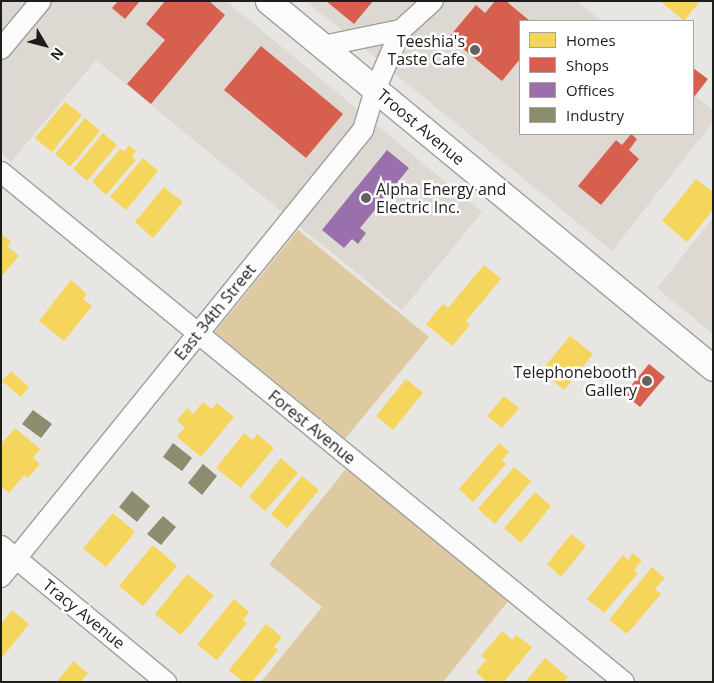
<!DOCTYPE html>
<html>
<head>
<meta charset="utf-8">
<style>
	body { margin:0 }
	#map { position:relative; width:714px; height:683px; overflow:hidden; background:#e8e6e3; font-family:"Open Sans",sans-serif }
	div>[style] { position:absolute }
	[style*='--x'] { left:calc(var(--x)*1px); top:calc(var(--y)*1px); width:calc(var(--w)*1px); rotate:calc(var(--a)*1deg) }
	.built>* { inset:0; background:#ddd9d2 }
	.green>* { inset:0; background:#decaa0 }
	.homes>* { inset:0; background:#f6d55c }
	.shops>* { inset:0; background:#d6604d }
	.offices>* { inset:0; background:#9970ab }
	.industry>* { inset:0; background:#8c8c6e }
	.roads { filter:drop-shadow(1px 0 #a09f9d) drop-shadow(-1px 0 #a09f9d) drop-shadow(0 1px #a09f9d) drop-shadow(0 -1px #a09f9d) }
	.minor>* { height:20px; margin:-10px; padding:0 10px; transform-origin:10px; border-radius:10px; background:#fcfbfb }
	.major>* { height:25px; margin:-12.5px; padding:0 12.5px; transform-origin:12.5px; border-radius:12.5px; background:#fcfbfb }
	.dots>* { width:14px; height:14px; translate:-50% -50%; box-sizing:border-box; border:2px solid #fff; border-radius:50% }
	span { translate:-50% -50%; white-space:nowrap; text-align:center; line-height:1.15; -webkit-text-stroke:5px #fff; paint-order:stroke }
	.poi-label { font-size:16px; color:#1d1d1b }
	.right { translate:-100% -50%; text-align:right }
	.left { translate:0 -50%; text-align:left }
	.street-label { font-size:16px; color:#1d1d1b }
	.frame { position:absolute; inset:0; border:2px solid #1d1d1b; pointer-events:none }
	.legend { position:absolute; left:519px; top:20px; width:175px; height:115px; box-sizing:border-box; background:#fff; border:1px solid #a5a5a4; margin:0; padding:6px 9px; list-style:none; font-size:15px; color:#1d1d1b }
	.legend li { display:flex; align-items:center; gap:10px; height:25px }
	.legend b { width:25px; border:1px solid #a5a5a4 }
	.north { position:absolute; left:20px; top:20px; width:50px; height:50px; -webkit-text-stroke:4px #fff; paint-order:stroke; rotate:127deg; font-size:14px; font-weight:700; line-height:20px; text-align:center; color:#1d1d1b }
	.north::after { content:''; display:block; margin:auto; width:18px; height:22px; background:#1d1d1b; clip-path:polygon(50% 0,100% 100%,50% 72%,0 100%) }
</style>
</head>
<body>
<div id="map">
	<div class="built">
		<div style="clip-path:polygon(1px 1px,226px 1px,482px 212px,402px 310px,96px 60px,11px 162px,1px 153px)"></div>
		<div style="clip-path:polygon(306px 1px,577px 1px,602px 21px,520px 21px,520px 134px,693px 134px,693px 94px,713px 110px,713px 122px,612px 251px)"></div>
		<div style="clip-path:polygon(713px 218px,713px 334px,657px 288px)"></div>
	</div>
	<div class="green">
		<div style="clip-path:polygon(298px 230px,429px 337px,345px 439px,215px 332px)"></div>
		<div style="clip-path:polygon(346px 469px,509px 600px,443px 682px,261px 682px,322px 607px,269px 564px)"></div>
	</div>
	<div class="homes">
		<div style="clip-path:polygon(660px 1px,700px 1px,684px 21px)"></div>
		<div style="clip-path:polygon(65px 102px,82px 115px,52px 152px,35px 138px)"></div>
		<div style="clip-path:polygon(85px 118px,100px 131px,70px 167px,55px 154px)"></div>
		<div style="clip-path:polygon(103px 133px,117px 145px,87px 181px,73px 169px)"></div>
		<div style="clip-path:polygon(129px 145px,136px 151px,132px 157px,136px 160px,106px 195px,92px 182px,120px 149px,124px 151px)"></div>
		<div style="clip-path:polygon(143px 158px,158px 171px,126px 210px,110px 197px)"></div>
		<div style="clip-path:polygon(696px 179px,713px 192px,713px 210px,687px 242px,662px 221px)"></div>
		<div style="clip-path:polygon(164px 187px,183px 202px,153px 238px,135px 222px)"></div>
		<div style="clip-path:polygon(1px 234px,11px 241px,7px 246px,19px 256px,1px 277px)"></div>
		<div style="clip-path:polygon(484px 265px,501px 279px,466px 321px,470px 325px,452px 346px,426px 324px,443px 304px,448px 308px)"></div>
		<div style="clip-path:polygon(71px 280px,87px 294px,83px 299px,92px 306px,64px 341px,39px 321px)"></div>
		<div style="clip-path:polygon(570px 336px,593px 354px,564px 390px,541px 371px)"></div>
		<div style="clip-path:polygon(11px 371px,29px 387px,21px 397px,2px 381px)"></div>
		<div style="clip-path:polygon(406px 379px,423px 393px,393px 430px,376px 416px)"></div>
		<div style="clip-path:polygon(504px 396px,519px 408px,502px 428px,487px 416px)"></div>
		<div style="clip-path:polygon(203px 402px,212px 409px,217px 403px,234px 417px,201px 457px,177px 437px,185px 427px,177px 421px,187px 408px,193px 414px)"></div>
		<div style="clip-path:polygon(15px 428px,40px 449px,33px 458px,40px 464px,28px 478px,24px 475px,9px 493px,1px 486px,1px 444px)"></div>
		<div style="clip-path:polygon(244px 433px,253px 440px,257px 434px,274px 448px,241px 488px,216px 468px)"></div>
		<div style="clip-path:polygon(499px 443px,509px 452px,502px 461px,506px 464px,473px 502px,459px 489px)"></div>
		<div style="clip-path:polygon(281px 458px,298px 473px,265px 511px,249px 497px)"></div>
		<div style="clip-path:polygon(514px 467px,531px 481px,495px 524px,478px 509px)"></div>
		<div style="clip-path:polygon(302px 476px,319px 490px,287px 528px,271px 514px)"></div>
		<div style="clip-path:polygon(535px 492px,551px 506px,521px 543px,504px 528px)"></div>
		<div style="clip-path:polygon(113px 513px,135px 532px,106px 567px,83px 548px)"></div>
		<div style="clip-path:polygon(571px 534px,586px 546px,561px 577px,547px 564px)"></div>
		<div style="clip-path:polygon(153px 545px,177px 566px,143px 606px,119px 586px)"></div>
		<div style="clip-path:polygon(633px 553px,642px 560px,634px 570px,638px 573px,604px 613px,587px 599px,623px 555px,628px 560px)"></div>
		<div style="clip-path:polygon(652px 567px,665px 578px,655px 589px,661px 594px,627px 634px,609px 620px)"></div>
		<div style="clip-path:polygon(187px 574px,214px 595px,181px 635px,155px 614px)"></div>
		<div style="clip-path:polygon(234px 599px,249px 612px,243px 620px,247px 623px,217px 660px,197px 645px)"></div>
		<div style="clip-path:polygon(12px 610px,29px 624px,1px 659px,1px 624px)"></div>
		<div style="clip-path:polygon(266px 624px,282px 637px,274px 647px,278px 650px,252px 682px,243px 682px,229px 670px)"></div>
		<div style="clip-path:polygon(502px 631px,512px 640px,516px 635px,532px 647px,504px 682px,487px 682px,476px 672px,486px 660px,481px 656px)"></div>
		<div style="clip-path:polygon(545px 658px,568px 677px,564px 682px,525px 682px)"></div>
		<div style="clip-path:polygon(73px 661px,88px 673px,81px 682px,57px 682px)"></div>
	</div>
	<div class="shops">
		<div style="clip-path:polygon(118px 1px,140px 1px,125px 19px,112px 8px)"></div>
		<div style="clip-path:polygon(165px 1px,209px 1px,225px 15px,151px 104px,127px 84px,165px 40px,146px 24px)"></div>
		<div style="clip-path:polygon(326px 1px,373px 1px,354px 24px)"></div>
		<div style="clip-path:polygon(495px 1px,506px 1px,530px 21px,520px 21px,520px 59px,502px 81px,449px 37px,476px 5px,485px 13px)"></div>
		<div style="clip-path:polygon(261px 46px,343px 114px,306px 158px,224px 90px)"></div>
		<div style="clip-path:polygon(693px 68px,708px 79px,694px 97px,693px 96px)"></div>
		<div style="clip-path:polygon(631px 134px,637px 139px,629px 150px,639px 159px,601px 205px,578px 186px,616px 140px,622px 145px)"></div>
		<div style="clip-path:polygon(649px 364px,665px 377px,640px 407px,624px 394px)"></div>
	</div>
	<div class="offices">
		<div style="clip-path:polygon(387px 150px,409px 168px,360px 228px,366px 233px,358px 244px,352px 239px,344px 248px,322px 230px)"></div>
	</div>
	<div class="industry">
		<div style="clip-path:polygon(33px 410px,52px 424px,41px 438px,22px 424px)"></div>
		<div style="clip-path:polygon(173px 443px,192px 458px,182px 471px,163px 457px)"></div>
		<div style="clip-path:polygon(203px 464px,217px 476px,202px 495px,188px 483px)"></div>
		<div style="clip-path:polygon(132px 491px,150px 506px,137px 522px,119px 507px)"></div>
		<div style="clip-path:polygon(163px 516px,176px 527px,161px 545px,147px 534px)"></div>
	</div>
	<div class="roads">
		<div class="minor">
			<div style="--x:323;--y:46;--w:80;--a:-11.6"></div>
			<div style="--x:1;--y:49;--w:62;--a:-50.2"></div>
			<div style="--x:1;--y:172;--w:805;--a:39.3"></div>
			<div style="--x:1;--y:546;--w:214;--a:39.5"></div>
			<div style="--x:1;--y:577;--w:575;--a:-51"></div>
			<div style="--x:363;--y:130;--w:42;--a:-73.3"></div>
			<div style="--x:375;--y:90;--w:65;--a:-66.6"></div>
			<div style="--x:401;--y:30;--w:43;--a:-42.2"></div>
		</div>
		<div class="major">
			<div style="--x:268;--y:1;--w:577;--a:39.51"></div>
		</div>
	</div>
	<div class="dots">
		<div style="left:475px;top:50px;background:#646361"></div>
		<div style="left:366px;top:198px;background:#646361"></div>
		<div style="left:647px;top:381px;background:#646361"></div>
	</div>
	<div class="poi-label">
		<span class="right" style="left:465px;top:50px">Teeshia's<br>Taste Cafe</span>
		<span class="left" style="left:376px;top:198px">Alpha Energy and<br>Electric Inc.</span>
		<span class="right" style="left:637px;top:381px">Telephonebooth<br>Gallery</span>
	</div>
	<div class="street-label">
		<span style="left:421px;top:127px;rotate:40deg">Troost Avenue</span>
		<span style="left:215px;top:312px;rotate:-51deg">East 34th Street</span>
		<span style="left:312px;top:427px;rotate:39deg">Forest Avenue</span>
		<span style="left:84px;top:614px;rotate:39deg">Tracy Avenue</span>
	</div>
	<div class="frame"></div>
	<ul class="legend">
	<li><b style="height:14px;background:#f6d55c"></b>Homes</li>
	<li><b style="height:14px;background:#d6604d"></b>Shops</li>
	<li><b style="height:14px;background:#9970ab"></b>Offices</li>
	<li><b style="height:14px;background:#8c8c6e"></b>Industry</li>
	</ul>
	<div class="north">N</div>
</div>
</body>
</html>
